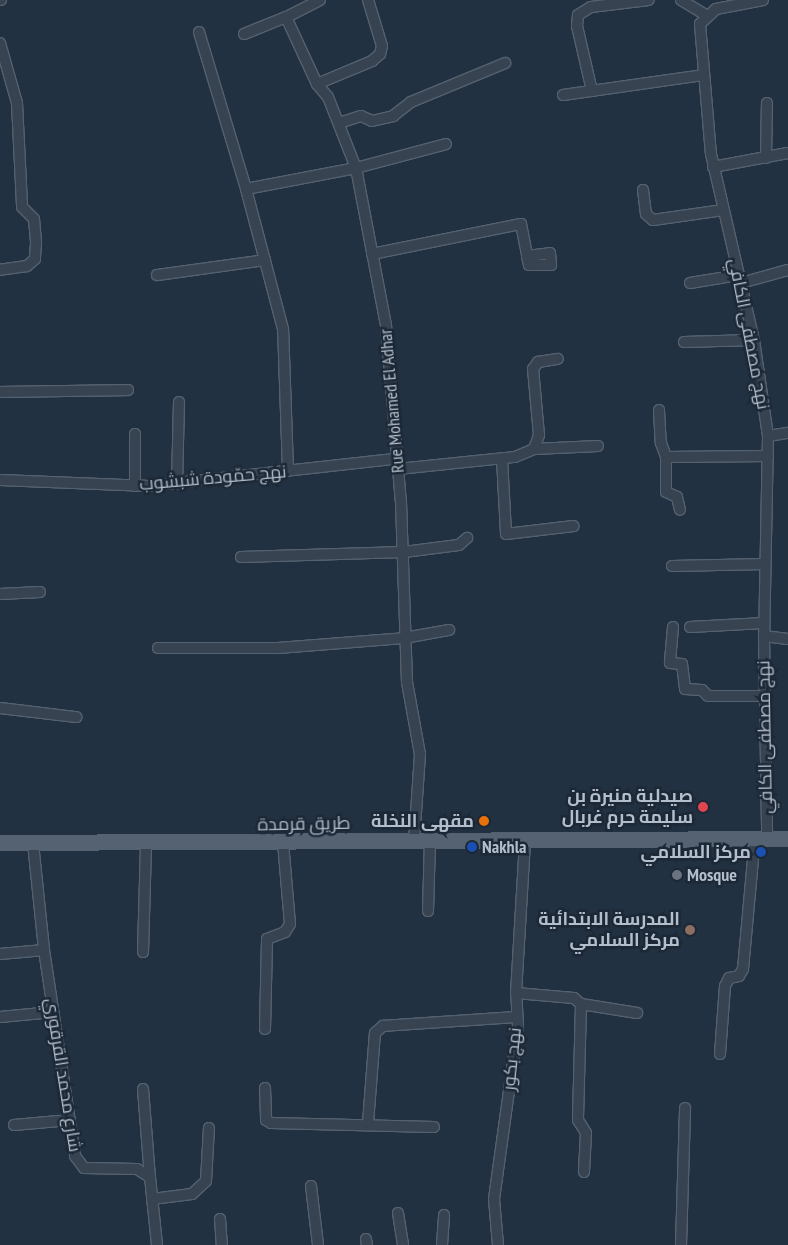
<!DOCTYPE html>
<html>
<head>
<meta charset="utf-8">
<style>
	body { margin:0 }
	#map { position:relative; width:788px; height:1245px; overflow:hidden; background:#223142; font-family:"PT Sans Narrow",Cairo,sans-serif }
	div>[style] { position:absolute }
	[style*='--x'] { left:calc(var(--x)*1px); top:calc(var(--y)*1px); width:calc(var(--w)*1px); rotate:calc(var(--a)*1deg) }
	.roads { filter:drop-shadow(1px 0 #55616f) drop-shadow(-1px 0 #55616f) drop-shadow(0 1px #55616f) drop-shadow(0 -1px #55616f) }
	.minor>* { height:10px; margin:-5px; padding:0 5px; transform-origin:5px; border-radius:5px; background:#374351 }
	.major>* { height:14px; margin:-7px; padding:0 7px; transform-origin:7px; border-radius:7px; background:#556271 }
	.dots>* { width:14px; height:14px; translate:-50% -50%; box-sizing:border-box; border:2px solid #1c2836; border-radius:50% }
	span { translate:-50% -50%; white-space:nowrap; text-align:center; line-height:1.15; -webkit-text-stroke:5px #1c2836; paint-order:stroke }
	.street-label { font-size:18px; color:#b3becc }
	.poi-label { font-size:18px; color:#b3becc; font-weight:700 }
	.right { translate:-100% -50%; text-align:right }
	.left { translate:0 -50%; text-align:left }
</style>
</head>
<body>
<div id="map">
	<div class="roads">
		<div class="minor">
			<div style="--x:0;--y:0;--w:1;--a:0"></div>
			<div style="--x:320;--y:0;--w:38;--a:153"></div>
			<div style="--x:286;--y:17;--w:74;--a:65.2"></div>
			<div style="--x:317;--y:84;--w:17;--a:50"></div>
			<div style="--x:328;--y:97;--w:76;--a:68.5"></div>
			<div style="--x:356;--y:168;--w:160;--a:79.2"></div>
			<div style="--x:386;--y:325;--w:178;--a:85.2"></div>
			<div style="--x:401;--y:502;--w:180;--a:88.1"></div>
			<div style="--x:407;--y:682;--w:73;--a:79.8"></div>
			<div style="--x:420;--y:754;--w:87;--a:93.9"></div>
			<div style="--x:681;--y:0;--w:29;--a:31"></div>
			<div style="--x:763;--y:0;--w:48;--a:169.2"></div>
			<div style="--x:716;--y:9;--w:22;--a:137"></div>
			<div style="--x:700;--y:24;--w:130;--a:85.2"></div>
			<div style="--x:711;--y:154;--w:191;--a:77"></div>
			<div style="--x:754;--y:340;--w:97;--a:81.7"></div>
			<div style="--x:768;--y:436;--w:200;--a:91.1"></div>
			<div style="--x:764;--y:636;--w:202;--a:89.1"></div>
			<div style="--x:199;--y:32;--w:164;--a:73.3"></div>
			<div style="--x:244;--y:34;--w:45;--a:-22"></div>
			<div style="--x:0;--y:43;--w:62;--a:74.2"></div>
			<div style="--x:17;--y:103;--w:104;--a:87.2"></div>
			<div style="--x:22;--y:207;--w:17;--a:45"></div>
			<div style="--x:34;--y:219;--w:24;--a:85"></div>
			<div style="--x:36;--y:243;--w:16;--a:94"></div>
			<div style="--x:35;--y:259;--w:11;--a:139"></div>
			<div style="--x:27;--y:266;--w:27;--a:172"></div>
			<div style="--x:317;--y:84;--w:60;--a:-22.7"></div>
			<div style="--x:372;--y:61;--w:11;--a:-41"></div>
			<div style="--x:380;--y:54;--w:8;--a:-76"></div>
			<div style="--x:382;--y:46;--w:48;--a:-106.9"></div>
			<div style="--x:592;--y:91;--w:67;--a:-103"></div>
			<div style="--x:577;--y:26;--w:11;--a:-85"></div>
			<div style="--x:578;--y:15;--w:15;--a:-32"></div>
			<div style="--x:591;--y:7;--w:58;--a:-6.9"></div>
			<div style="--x:563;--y:95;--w:141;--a:-8.1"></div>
			<div style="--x:339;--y:123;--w:23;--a:-18"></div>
			<div style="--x:361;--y:116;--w:12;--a:24"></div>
			<div style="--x:372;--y:121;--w:22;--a:-13"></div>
			<div style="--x:393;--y:116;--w:23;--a:-38"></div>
			<div style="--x:411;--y:102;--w:102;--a:-22.5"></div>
			<div style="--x:766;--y:158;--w:55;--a:-89"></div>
			<div style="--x:713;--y:167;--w:76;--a:-10.6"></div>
			<div style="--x:643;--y:190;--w:24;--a:83"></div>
			<div style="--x:646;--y:214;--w:9;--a:41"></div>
			<div style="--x:653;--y:220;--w:71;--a:-8.1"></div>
			<div style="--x:550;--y:253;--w:12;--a:85"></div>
			<div style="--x:551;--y:265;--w:22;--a:180"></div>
			<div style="--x:529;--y:265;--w:9;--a:-103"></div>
			<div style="--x:527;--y:256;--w:23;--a:-7"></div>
			<div style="--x:372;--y:254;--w:152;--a:-11.4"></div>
			<div style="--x:521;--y:224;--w:33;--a:79"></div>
			<div style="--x:157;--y:275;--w:109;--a:-7.9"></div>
			<div style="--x:690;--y:283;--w:50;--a:-9.3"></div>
			<div style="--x:741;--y:283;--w:49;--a:-15.5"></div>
			<div style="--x:684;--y:342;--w:70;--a:-1.6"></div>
			<div style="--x:0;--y:392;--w:128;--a:-0.9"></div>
			<div style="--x:659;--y:410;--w:33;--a:87"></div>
			<div style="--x:661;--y:443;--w:15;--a:70"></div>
			<div style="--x:666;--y:457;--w:102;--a:-0.6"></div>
			<div style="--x:768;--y:436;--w:20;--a:-9"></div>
			<div style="--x:534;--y:449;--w:64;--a:-2.7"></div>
			<div style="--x:666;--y:457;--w:35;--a:90"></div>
			<div style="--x:666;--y:492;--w:12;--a:24"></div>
			<div style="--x:677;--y:497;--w:13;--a:77"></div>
			<div style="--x:502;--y:459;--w:75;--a:86.9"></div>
			<div style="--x:506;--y:534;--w:68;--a:-6.7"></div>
			<div style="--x:398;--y:469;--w:118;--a:-5.9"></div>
			<div style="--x:515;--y:457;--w:21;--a:-23"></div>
			<div style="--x:534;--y:449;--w:15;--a:-70"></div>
			<div style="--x:539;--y:435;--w:66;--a:-95.2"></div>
			<div style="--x:533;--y:369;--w:9;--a:-54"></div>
			<div style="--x:538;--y:362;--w:20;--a:-9"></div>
			<div style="--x:288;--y:470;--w:141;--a:-92"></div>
			<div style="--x:283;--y:329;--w:145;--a:-104.8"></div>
			<div style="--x:246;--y:189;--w:112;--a:-10.8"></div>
			<div style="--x:356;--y:168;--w:93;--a:-14.9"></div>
			<div style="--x:0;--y:480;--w:149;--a:2.3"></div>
			<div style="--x:149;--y:486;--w:247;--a:-6.3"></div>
			<div style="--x:177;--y:484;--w:82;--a:-88.6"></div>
			<div style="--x:135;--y:486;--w:52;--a:-90"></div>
			<div style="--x:241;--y:557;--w:163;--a:-1.8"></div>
			<div style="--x:404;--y:552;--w:55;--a:-7.3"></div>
			<div style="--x:459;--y:545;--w:11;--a:-41"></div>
			<div style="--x:672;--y:566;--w:93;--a:-1.2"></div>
			<div style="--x:0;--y:594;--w:40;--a:-2.9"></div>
			<div style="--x:673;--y:627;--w:36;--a:95"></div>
			<div style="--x:670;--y:663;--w:12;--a:5"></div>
			<div style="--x:682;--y:664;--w:25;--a:83"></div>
			<div style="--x:685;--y:689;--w:17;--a:3"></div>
			<div style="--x:702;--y:690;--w:8;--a:45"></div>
			<div style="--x:708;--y:696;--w:57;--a:0"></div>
			<div style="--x:690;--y:627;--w:74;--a:-3.1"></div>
			<div style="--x:764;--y:636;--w:24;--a:7"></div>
			<div style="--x:158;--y:648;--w:120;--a:0"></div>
			<div style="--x:278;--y:648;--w:126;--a:-4.5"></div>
			<div style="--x:404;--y:638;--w:46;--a:-10.1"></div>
			<div style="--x:0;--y:708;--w:77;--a:6.8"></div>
			<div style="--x:33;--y:843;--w:108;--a:84.1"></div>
			<div style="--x:44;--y:950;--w:208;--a:81.4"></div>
			<div style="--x:75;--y:1156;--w:15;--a:53"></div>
			<div style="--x:84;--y:1168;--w:53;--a:1.1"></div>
			<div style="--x:137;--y:1169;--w:15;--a:32"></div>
			<div style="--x:150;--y:1177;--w:68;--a:84.1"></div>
			<div style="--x:428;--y:911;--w:70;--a:-88.4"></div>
			<div style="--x:143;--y:952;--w:108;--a:-88.4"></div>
			<div style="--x:0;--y:954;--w:44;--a:-5.2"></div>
			<div style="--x:516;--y:993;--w:58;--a:4.9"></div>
			<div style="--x:574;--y:998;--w:9;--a:41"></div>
			<div style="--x:581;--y:1004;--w:57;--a:9.1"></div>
			<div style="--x:581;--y:1004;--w:116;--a:91.5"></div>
			<div style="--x:578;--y:1120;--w:15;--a:58"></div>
			<div style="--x:586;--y:1133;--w:39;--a:93"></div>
			<div style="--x:0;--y:1017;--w:53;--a:-5.4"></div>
			<div style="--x:265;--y:1029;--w:90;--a:-88.7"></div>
			<div style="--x:267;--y:939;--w:19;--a:-21"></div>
			<div style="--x:285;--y:932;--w:9;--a:-58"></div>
			<div style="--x:290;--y:924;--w:81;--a:-94.9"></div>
			<div style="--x:720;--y:1054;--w:68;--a:-85.8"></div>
			<div style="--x:725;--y:986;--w:9;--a:-63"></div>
			<div style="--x:729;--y:978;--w:10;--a:-11"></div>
			<div style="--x:739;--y:976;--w:8;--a:-60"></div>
			<div style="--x:743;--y:969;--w:132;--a:-84.8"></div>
			<div style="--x:265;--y:1088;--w:32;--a:88"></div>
			<div style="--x:266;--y:1120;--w:6;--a:31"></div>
			<div style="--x:271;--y:1123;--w:163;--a:1.4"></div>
			<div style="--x:143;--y:1089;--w:88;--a:85.5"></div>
			<div style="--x:368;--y:1123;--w:90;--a:-85.6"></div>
			<div style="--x:375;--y:1033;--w:11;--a:-41"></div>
			<div style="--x:383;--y:1026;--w:132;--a:-3.9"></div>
			<div style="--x:14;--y:1125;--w:56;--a:-5.1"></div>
			<div style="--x:311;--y:1186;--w:59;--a:83.2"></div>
			<div style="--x:152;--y:1199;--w:40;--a:-7.1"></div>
			<div style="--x:192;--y:1194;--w:19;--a:-43"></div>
			<div style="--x:206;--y:1181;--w:53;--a:-86.8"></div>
			<div style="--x:398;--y:1213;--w:32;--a:81"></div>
			<div style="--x:220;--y:1219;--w:26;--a:86"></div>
			<div style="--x:366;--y:1239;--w:6;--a:81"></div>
			<div style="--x:442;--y:1245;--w:30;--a:-86"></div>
			<div style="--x:498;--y:1245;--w:46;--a:-95"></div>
			<div style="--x:494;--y:1199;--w:175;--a:-82.1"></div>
			<div style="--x:518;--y:1026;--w:33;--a:-93"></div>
			<div style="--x:516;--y:993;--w:151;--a:-86.6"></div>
			<div style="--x:681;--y:1245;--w:137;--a:-88.3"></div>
		</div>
		<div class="major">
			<div style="--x:0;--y:843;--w:788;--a:-0.29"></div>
		</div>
	</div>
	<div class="dots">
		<div style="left:703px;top:807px;background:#e0444e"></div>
		<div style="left:484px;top:821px;background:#e8710a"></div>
		<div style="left:472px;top:847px;background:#1a4fb4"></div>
		<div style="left:761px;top:852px;background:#1a4fb4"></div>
		<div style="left:677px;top:875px;background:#6b7280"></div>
		<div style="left:690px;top:930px;background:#8d6e63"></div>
	</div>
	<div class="street-label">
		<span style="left:749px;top:334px;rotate:79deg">نهج مصطفى الكافي</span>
		<span style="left:392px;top:401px;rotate:-95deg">Rue Mohamed El Adhar</span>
		<span style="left:213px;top:478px;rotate:-5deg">نهج حمّودة شبشوب</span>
		<span style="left:765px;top:737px;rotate:-91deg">نهج مصطفى الكافي</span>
		<span style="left:304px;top:824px;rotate:-1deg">طريق قرمدة</span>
		<span style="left:512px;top:1059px;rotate:-84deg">نهج بكور</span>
		<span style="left:63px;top:1075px;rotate:81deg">شارع محمد القرقوري</span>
	</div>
	<div class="poi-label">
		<span class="right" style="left:693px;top:807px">صيدلية منيرة بن<br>سليمة حرم غربال</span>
		<span class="right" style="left:474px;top:821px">مقهى النخلة</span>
		<span class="left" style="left:482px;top:847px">Nakhla</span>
		<span class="right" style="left:751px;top:852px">مركز السلامي</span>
		<span class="left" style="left:687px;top:875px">Mosque</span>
		<span class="right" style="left:680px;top:930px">المدرسة الابتدائية<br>مركز السلامي</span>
	</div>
</div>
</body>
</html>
